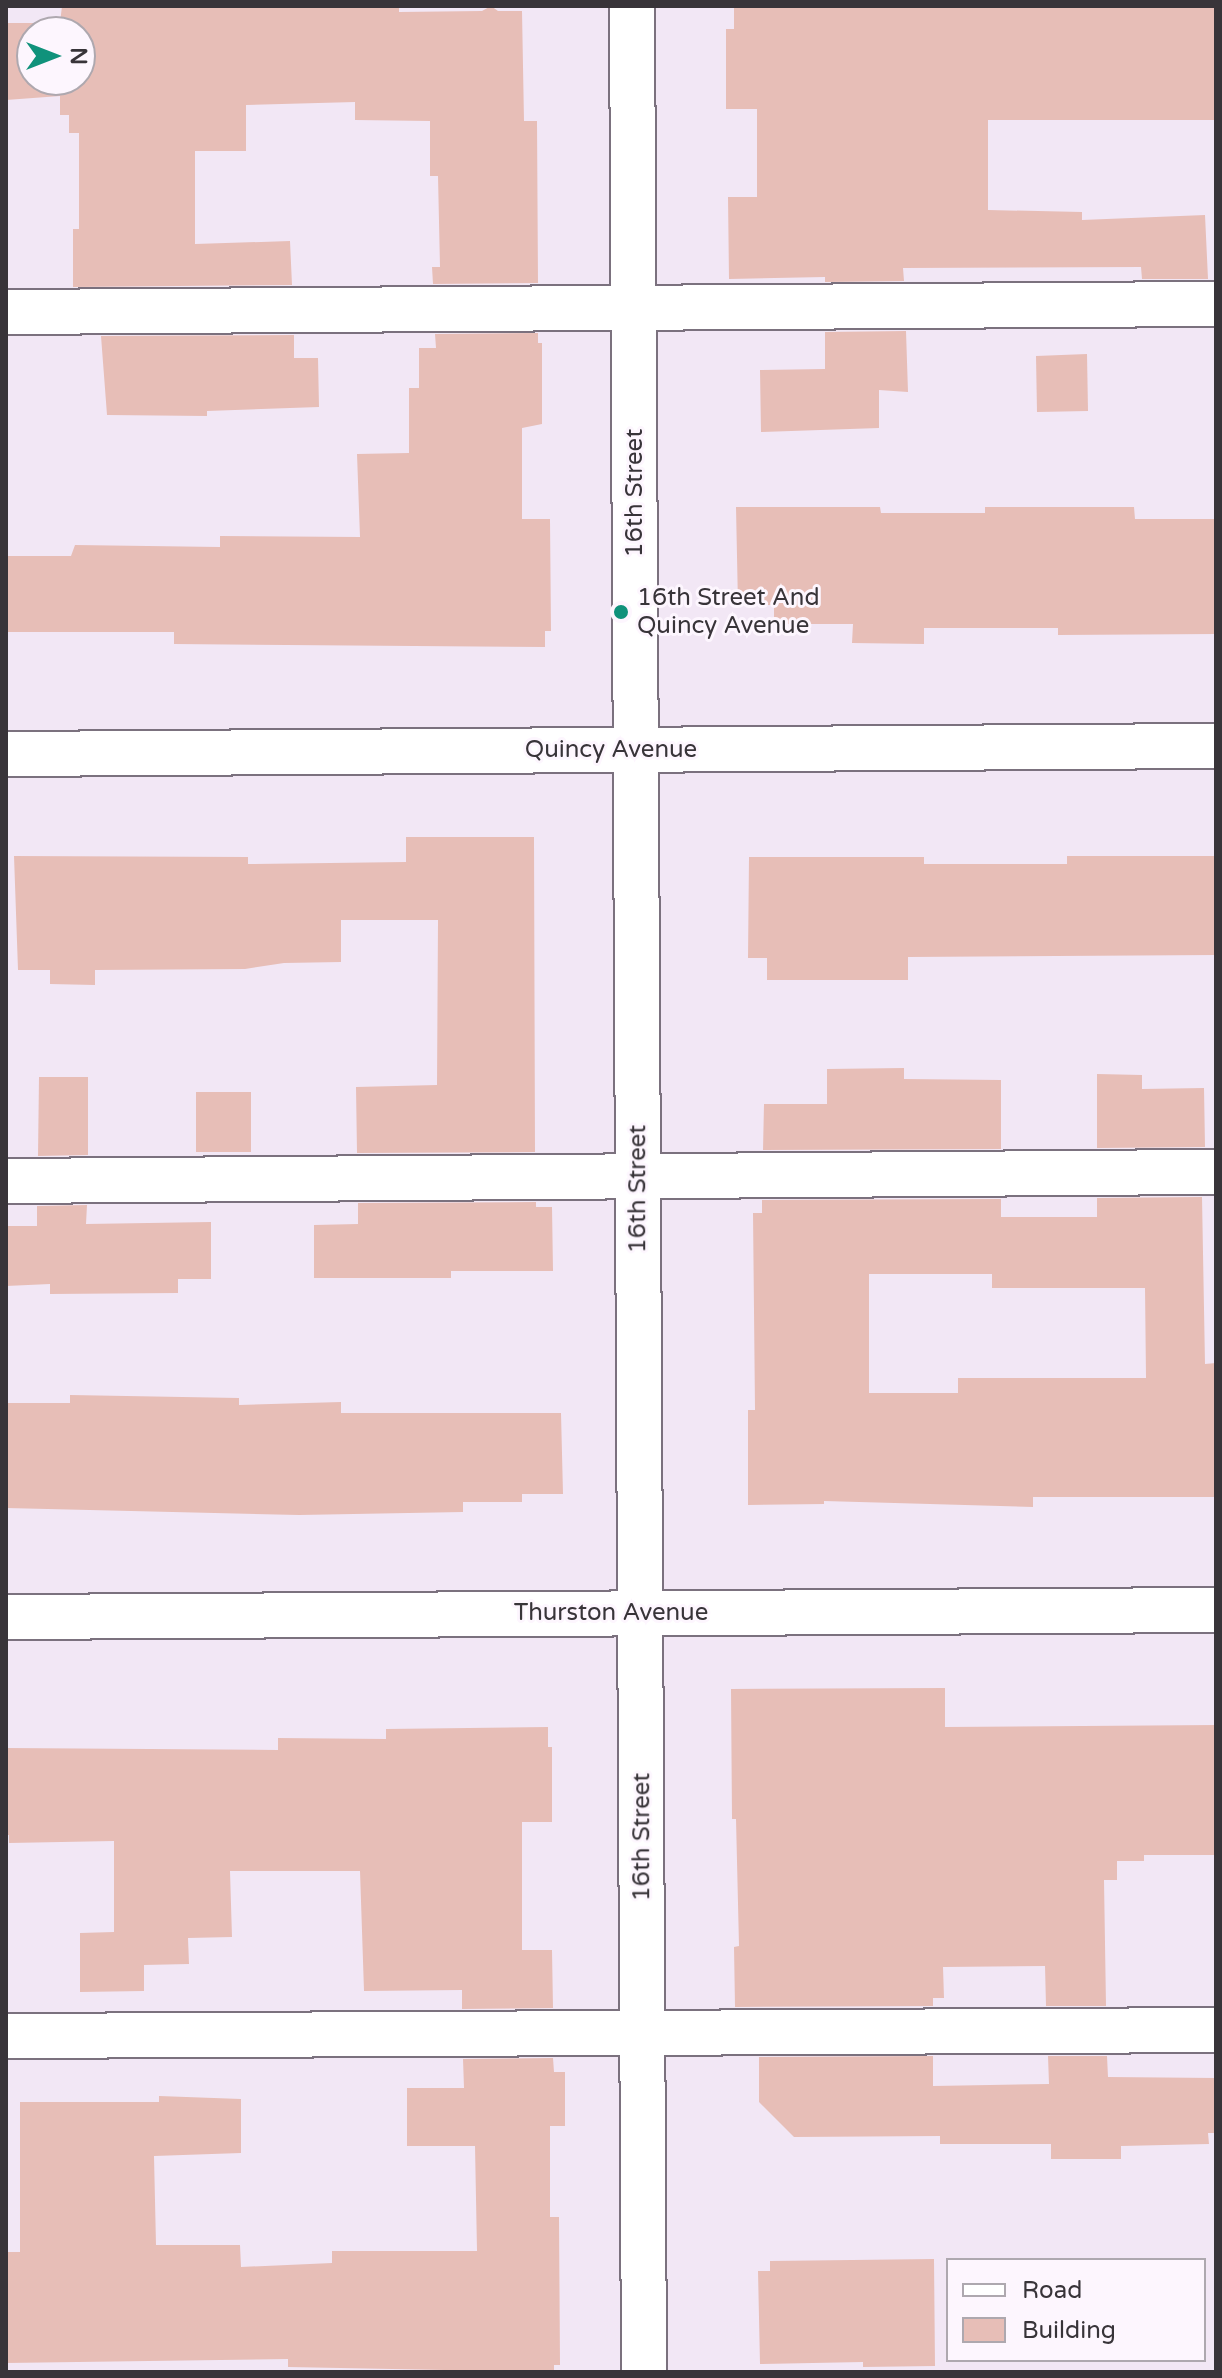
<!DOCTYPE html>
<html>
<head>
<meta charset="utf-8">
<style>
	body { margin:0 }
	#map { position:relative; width:1222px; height:2378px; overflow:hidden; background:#f2e7f5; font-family:"Varela Round",sans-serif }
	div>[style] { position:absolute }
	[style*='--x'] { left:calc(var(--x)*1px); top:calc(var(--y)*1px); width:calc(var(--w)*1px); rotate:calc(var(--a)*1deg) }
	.building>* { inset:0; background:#e7beb7 }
	.roads { filter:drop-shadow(2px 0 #7b717e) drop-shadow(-2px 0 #7b717e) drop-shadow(0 2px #7b717e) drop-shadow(0 -2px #7b717e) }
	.minor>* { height:44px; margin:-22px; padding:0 22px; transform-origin:22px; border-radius:22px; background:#fff }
	.dots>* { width:22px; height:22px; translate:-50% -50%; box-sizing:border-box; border:4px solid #fdf6fe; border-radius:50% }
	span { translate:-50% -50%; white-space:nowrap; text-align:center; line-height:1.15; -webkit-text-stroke:6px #fdf6fe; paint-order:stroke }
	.street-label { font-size:24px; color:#383439 }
	.poi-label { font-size:24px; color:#383439 }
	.left { translate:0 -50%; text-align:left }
	.frame { position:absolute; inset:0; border:8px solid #383439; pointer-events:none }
	.legend { position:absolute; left:946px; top:2258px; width:260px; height:104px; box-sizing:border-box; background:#fdf6fe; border:2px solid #aea8af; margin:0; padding:10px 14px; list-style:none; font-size:24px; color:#383439 }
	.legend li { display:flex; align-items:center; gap:16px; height:40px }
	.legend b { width:40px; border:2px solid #aea8af }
	.north { position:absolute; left:16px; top:16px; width:80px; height:80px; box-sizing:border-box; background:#fdf6fe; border:2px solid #aea8af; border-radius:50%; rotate:90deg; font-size:22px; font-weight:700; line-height:32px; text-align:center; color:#383439 }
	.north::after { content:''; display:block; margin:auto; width:28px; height:36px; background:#10927b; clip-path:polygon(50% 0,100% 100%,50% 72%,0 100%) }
</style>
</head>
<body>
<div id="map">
	<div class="building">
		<div style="clip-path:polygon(evenodd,62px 6px,399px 6px,399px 12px,482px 11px,491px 6px,498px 11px,522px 11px,524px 121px,537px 121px,538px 283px,433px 284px,432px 267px,440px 267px,438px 176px,430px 176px,430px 121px,355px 120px,355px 102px,246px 105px,246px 151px,195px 151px,195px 244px,290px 241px,292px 285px,73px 287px,73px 229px,79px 229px,79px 133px,69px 133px,69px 115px,60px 115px,60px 96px,6px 100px,6px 23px,60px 23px,62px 6px,32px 32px,80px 32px,80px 80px,32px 80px,32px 32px)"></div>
		<div style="clip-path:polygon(734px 6px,1216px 6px,1216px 120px,988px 120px,988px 210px,1082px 212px,1082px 220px,1205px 215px,1208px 279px,1142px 279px,1141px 267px,903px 268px,904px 281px,825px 282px,825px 277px,729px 279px,728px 197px,757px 197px,757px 109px,726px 109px,726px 29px,734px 29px)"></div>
		<div style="clip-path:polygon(906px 331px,908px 392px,879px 390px,879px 428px,761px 432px,760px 370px,825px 369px,825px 332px)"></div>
		<div style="clip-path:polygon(538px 333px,538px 343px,542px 343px,542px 424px,522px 428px,522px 519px,550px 519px,551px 631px,545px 631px,545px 647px,174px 644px,174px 632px,6px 632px,6px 556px,71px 556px,75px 545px,220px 547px,220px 536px,360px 537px,357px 454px,409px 453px,409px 388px,419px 388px,419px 348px,436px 348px,435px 334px)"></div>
		<div style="clip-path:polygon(294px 335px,294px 358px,318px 358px,319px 407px,207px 411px,207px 416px,107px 415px,101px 336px)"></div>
		<div style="clip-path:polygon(1087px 354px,1088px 411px,1037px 412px,1036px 356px)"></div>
		<div style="clip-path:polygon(736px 507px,880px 507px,881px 513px,985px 513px,985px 507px,1134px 507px,1135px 519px,1216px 519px,1216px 634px,1058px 635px,1058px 628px,924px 628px,924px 644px,852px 643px,853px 624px,774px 624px,774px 605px,738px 605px)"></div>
		<div style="clip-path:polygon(406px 837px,534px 837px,535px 1152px,357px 1153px,356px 1087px,437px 1085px,438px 920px,341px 920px,341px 962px,284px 963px,245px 969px,95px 970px,95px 985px,50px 984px,50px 970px,18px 970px,14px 856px,248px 857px,248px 864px,406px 862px)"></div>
		<div style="clip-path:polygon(1067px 856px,1216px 856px,1216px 955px,908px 957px,908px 980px,767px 980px,767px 958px,748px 958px,749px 857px,924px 857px,924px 864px,1067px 864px)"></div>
		<div style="clip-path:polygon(904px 1068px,904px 1079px,1001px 1080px,1001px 1149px,763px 1150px,764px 1104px,827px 1104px,827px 1069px)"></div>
		<div style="clip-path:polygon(1097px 1074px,1142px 1075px,1142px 1089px,1204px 1088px,1205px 1147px,1097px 1148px)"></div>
		<div style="clip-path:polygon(39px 1077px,88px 1077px,88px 1155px,38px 1156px)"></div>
		<div style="clip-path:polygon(196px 1092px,251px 1092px,251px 1152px,196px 1152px)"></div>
		<div style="clip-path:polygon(evenodd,1202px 1197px,1205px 1364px,1216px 1363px,1216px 1497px,1033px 1497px,1033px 1507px,824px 1501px,824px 1504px,748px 1505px,748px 1410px,755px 1410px,753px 1213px,762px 1213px,762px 1200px,1001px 1199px,1001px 1217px,1097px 1217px,1097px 1198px,1202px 1197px,869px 1274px,992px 1274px,992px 1288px,1145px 1288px,1146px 1378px,958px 1378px,958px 1393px,869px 1393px,869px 1274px)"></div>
		<div style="clip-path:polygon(536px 1202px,536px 1207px,552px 1207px,553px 1271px,451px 1271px,451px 1278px,314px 1278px,314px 1225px,358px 1224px,358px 1203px)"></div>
		<div style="clip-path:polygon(87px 1205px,86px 1224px,211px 1222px,211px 1279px,178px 1279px,178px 1293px,50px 1294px,50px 1284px,6px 1286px,6px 1226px,37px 1226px,37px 1206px)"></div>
		<div style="clip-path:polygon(70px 1395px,239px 1398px,239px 1405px,341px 1402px,341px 1413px,561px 1413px,563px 1494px,522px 1494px,522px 1502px,463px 1502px,463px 1512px,299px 1515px,6px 1508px,6px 1403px,70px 1403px)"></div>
		<div style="clip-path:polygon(945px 1688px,945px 1727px,1216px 1725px,1216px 1855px,1144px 1855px,1144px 1861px,1117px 1861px,1117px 1880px,1104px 1880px,1106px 2006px,1046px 2006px,1045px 1966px,943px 1967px,944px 1998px,933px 1998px,933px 2006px,735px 2007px,734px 1947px,739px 1946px,736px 1819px,732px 1819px,731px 1689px)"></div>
		<div style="clip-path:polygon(548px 1727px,548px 1747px,552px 1747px,552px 1822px,522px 1822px,522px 1950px,552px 1950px,553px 2008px,462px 2009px,462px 1990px,364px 1991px,360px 1871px,230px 1871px,232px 1937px,188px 1938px,189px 1964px,144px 1965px,144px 1991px,80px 1992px,80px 1933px,114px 1932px,114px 1841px,9px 1843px,9px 1835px,6px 1835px,6px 1748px,278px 1750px,278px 1738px,386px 1739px,386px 1729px)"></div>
		<div style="clip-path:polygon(933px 2056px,933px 2086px,1049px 2084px,1048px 2056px,1107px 2056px,1108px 2077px,1216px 2078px,1216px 2133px,1208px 2133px,1209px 2144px,1121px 2146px,1121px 2159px,1051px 2159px,1051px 2144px,940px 2144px,940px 2136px,794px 2137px,759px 2102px,759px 2057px)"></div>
		<div style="clip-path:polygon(553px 2058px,554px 2072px,565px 2072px,565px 2126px,550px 2126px,550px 2217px,559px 2217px,560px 2365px,554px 2365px,554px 2372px,288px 2367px,288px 2359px,6px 2363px,6px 2252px,20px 2252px,20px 2102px,159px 2102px,159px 2096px,241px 2099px,241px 2153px,154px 2156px,156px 2245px,240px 2245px,241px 2267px,332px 2263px,332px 2251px,477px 2251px,475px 2146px,407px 2146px,407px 2088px,464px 2088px,463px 2059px)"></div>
		<div style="clip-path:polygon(934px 2259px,935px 2366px,863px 2367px,863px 2362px,760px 2364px,758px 2271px,770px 2271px,770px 2261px)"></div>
	</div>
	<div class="roads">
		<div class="minor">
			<div style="--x:632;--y:6;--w:2366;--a:89.71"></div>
			<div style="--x:6;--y:312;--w:1210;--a:-0.38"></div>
			<div style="--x:6;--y:754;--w:1210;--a:-0.38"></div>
			<div style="--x:6;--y:1181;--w:1210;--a:-0.43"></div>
			<div style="--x:6;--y:1617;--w:1210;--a:-0.33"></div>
			<div style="--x:6;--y:2036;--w:1210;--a:-0.28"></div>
		</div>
	</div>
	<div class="dots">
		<div style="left:621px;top:612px;background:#10927b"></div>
	</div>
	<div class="street-label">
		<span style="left:635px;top:493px;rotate:-90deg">16th Street</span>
		<span style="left:611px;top:750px">Quincy Avenue</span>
		<span style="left:638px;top:1189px;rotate:-90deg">16th Street</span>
		<span style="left:611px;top:1613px">Thurston Avenue</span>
		<span style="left:642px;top:1837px;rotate:-90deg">16th Street</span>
	</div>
	<div class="poi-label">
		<span class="left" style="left:637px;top:612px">16th Street And<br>Quincy Avenue</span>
	</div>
	<div class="frame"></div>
	<ul class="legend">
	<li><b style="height:10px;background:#fff"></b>Road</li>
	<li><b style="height:22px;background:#e7beb7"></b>Building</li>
	</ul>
	<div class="north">N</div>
</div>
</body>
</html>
